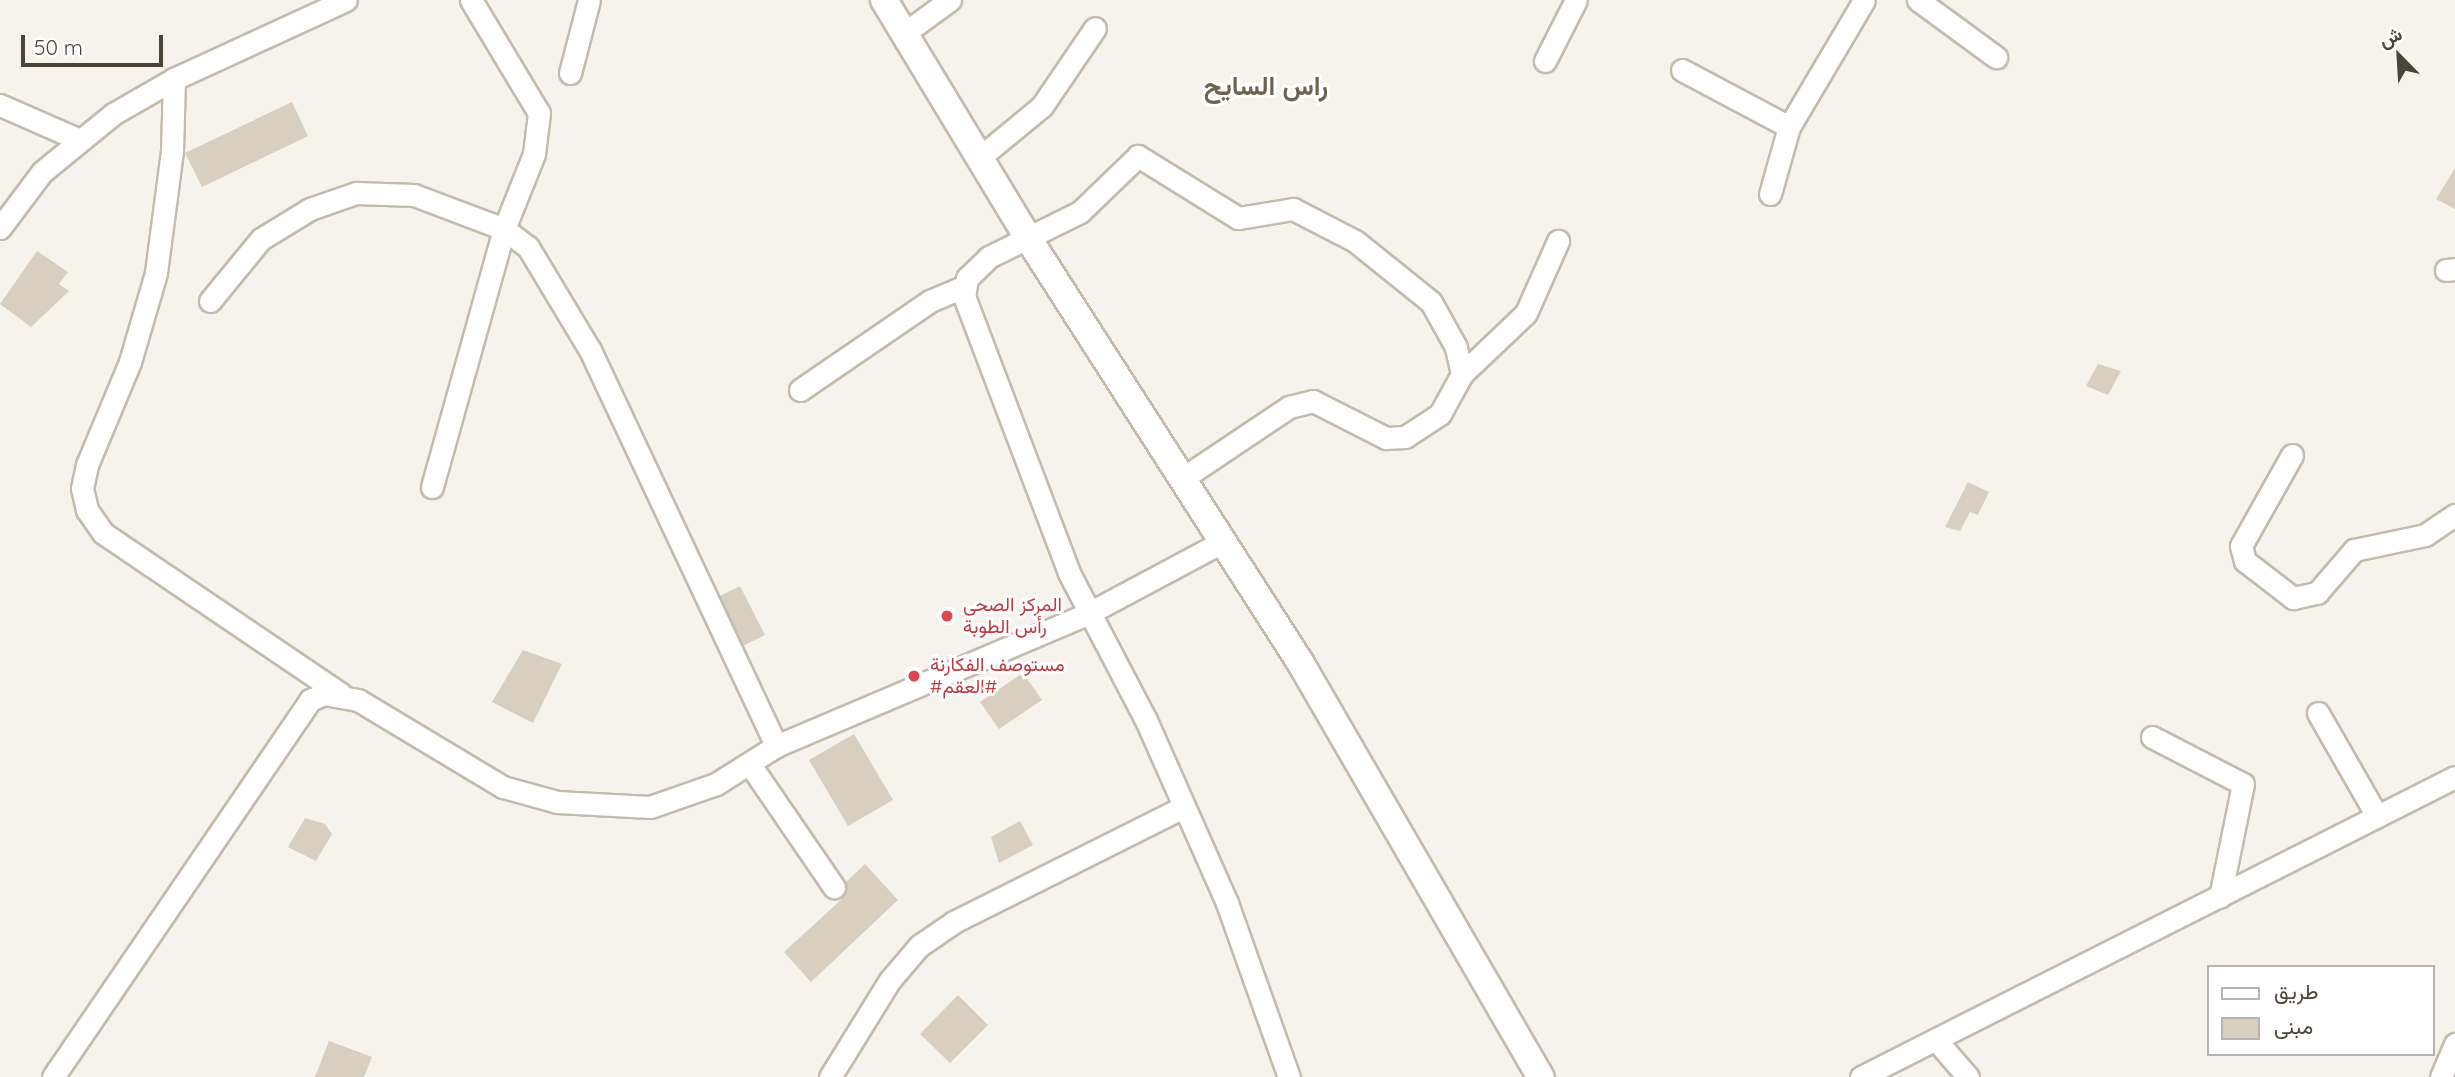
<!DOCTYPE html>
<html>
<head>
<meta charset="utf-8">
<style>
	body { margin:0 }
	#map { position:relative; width:2455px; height:1077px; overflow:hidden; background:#f6f3ec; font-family:Quicksand,Vazirmatn,sans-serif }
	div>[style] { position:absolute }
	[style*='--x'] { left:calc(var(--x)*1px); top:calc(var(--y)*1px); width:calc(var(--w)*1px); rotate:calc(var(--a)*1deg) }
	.building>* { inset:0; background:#d8cfc1 }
	.roads { filter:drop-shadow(2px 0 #c2bbae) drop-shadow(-2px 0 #c2bbae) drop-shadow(0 2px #c2bbae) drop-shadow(0 -2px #c2bbae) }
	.minor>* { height:21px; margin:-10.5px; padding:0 10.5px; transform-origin:10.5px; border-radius:10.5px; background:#fff }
	.tertiary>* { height:26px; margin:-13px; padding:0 13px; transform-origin:13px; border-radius:13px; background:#fff }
	.dots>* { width:19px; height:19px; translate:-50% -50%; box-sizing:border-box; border:4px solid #fff; border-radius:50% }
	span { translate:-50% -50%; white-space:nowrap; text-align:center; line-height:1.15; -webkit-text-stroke:6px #fff; paint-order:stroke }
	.health-label { font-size:19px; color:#be3a42 }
	.left { translate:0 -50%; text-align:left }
	.district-label { font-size:26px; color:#6e6250; font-weight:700 }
	.legend { position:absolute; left:2207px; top:965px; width:228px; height:91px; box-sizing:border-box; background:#fff; border:2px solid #b7b4b0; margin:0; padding:9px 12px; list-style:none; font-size:21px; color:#4b4439 }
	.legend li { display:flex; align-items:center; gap:14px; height:35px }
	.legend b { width:35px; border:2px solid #b7b4b0 }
	.north { position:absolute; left:2364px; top:21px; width:70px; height:70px; -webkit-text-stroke:5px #fff; paint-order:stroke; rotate:336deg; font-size:19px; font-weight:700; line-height:28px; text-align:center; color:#4b4439 }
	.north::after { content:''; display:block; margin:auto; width:24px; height:32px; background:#4b4439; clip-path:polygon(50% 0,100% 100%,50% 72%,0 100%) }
	.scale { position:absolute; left:21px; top:35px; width:142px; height:32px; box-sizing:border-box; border:4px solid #4b4439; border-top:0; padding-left:9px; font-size:21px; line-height:24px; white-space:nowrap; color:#4b4439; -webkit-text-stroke:5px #fff; paint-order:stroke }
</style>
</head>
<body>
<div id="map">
	<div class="building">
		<div style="clip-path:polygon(292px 102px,308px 136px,202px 187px,185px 153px)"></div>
		<div style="clip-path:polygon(2455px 168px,2455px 209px,2436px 199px)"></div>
		<div style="clip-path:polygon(37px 251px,68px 272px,59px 284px,69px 291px,31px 327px,0 304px)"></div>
		<div style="clip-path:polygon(2098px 364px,2121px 371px,2108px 395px,2086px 386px)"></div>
		<div style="clip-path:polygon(1968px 482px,1989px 492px,1978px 515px,1970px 512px,1960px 531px,1945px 527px)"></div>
		<div style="clip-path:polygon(740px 586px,765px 635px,743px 646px,720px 596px)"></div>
		<div style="clip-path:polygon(523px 650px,562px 664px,533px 723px,492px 702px)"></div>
		<div style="clip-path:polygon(1023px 673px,1042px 700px,999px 729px,980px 702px)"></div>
		<div style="clip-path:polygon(854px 734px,893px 800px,848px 826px,809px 760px)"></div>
		<div style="clip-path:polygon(305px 818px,325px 824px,332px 834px,316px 861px,288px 847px)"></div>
		<div style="clip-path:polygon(1020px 821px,1033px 845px,999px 863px,991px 837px)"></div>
		<div style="clip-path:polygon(865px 864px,898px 900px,811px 982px,784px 952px,842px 899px,846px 882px)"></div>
		<div style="clip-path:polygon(958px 995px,988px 1025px,950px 1063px,920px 1034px)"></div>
		<div style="clip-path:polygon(329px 1041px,372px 1057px,364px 1077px,315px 1077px)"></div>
	</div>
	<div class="roads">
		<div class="minor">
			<div style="--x:471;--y:0;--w:132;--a:59"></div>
			<div style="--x:539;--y:113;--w:41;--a:97"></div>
			<div style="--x:534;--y:154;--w:81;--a:111.8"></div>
			<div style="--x:504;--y:229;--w:30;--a:37"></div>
			<div style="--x:528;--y:247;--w:120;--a:59"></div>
			<div style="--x:590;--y:350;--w:438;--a:64.8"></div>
			<div style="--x:1918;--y:0;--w:97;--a:36.2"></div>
			<div style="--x:903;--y:34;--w:58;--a:-35.9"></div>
			<div style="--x:1545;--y:61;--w:68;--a:-63.1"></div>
			<div style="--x:1682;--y:70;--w:121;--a:28"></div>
			<div style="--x:570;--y:73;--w:75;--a:-75.4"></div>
			<div style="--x:174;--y:79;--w:72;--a:91.6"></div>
			<div style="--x:172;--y:151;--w:123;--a:97.5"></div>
			<div style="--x:156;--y:273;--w:93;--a:106.3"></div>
			<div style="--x:130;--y:362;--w:112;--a:112.7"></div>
			<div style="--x:87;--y:465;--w:24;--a:102"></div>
			<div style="--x:82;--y:488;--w:23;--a:77"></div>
			<div style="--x:87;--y:510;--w:28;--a:55"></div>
			<div style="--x:103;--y:533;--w:287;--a:34.1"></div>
			<div style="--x:0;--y:105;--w:85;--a:23.6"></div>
			<div style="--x:979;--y:158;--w:82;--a:-39.5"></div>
			<div style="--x:1042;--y:106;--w:94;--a:-55.8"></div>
			<div style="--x:1770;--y:194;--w:70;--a:-74.2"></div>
			<div style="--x:1789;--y:127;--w:147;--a:-59.4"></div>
			<div style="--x:0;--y:228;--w:70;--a:-53.1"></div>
			<div style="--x:42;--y:172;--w:92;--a:-39.2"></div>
			<div style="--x:113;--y:114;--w:70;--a:-29.8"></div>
			<div style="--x:174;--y:79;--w:189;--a:-24.7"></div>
			<div style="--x:2446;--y:270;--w:9;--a:-6"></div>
			<div style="--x:210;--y:301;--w:80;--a:-50.6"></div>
			<div style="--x:261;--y:239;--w:57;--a:-31.5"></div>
			<div style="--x:310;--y:209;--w:49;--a:-19.2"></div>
			<div style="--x:356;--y:193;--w:58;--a:2"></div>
			<div style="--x:414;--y:195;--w:96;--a:20.7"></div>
			<div style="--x:504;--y:229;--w:268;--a:105.6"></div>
			<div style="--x:1462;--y:374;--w:88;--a:-43.6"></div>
			<div style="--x:1526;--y:313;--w:79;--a:-66"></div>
			<div style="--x:800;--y:390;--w:158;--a:-34.4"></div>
			<div style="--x:930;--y:301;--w:38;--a:-23"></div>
			<div style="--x:2292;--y:455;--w:104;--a:119.3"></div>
			<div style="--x:2241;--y:546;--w:16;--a:75"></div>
			<div style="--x:2245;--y:561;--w:61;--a:37.6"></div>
			<div style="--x:2293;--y:598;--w:25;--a:-12"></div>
			<div style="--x:2317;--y:593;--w:57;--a:-49.3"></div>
			<div style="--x:2354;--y:550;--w:73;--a:-11.9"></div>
			<div style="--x:2425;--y:535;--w:36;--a:-34"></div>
			<div style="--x:1183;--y:478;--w:128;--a:-33.8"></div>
			<div style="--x:1289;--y:407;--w:25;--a:-14"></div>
			<div style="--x:1313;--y:401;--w:82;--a:26.9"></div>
			<div style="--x:1386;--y:438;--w:19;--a:-3"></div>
			<div style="--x:1405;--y:437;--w:42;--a:-33.3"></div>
			<div style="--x:1440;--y:414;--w:46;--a:-61.2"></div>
			<div style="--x:1462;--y:374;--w:28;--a:-103"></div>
			<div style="--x:1456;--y:347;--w:51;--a:-119.1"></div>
			<div style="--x:1431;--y:302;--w:97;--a:-141.2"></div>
			<div style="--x:1355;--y:241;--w:70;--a:-152.7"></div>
			<div style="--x:1293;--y:209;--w:56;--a:170.7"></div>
			<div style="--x:1238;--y:218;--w:118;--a:-148.2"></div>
			<div style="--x:1138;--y:156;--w:81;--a:136"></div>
			<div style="--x:1080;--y:212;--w:102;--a:153.7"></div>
			<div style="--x:989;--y:257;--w:30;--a:136"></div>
			<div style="--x:967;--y:278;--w:18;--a:99"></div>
			<div style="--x:964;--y:296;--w:296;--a:69.2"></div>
			<div style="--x:1069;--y:573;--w:166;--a:62.4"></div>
			<div style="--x:1146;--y:720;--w:200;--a:66.1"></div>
			<div style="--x:1227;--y:903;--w:185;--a:70.4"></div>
			<div style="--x:2318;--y:713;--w:119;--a:60.2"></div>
			<div style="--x:2152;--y:737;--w:102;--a:27.3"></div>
			<div style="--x:2243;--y:784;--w:115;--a:101.5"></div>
			<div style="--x:751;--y:766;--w:147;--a:55.6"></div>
			<div style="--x:1936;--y:1040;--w:49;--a:49.1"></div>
			<div style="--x:53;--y:1077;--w:456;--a:-55.7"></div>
			<div style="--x:310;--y:700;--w:15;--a:-23"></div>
			<div style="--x:324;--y:694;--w:35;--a:10"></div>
			<div style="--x:358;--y:700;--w:169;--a:31"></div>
			<div style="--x:503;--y:787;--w:56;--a:15.5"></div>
			<div style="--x:557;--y:802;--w:93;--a:3.1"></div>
			<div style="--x:650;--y:807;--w:70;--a:-19.2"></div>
			<div style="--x:716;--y:784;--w:71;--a:-32.3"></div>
			<div style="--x:776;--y:746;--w:340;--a:-23"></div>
			<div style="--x:1089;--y:613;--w:153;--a:-28.1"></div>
			<div style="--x:830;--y:1077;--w:114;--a:-58.3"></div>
			<div style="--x:890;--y:980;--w:45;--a:-49.5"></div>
			<div style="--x:919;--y:946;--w:42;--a:-34.4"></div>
			<div style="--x:954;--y:922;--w:257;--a:-26.6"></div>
			<div style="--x:1861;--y:1077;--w:665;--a:-26.8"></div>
			<div style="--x:2441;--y:1077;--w:36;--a:-67"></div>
		</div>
		<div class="tertiary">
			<div style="--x:884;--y:0;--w:278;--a:58.8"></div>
			<div style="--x:1028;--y:238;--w:504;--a:57.32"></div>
			<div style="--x:1300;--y:662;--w:480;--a:59.9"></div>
		</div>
	</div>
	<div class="dots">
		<div style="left:947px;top:616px;background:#e0444e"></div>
		<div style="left:914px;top:676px;background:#e0444e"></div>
	</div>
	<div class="health-label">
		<span class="left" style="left:963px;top:616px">المركز الصحي<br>رأس الطوبة</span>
		<span class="left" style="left:930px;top:676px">مستوصف الفكارنة<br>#العقم#</span>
	</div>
	<div class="district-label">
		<span style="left:1266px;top:86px">راس السايح</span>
	</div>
	<ul class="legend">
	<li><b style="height:9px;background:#fff"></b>طريق</li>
	<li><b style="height:19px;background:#d8cfc1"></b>مبنى</li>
	</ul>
	<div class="north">ش</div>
	<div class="scale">50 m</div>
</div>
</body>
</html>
